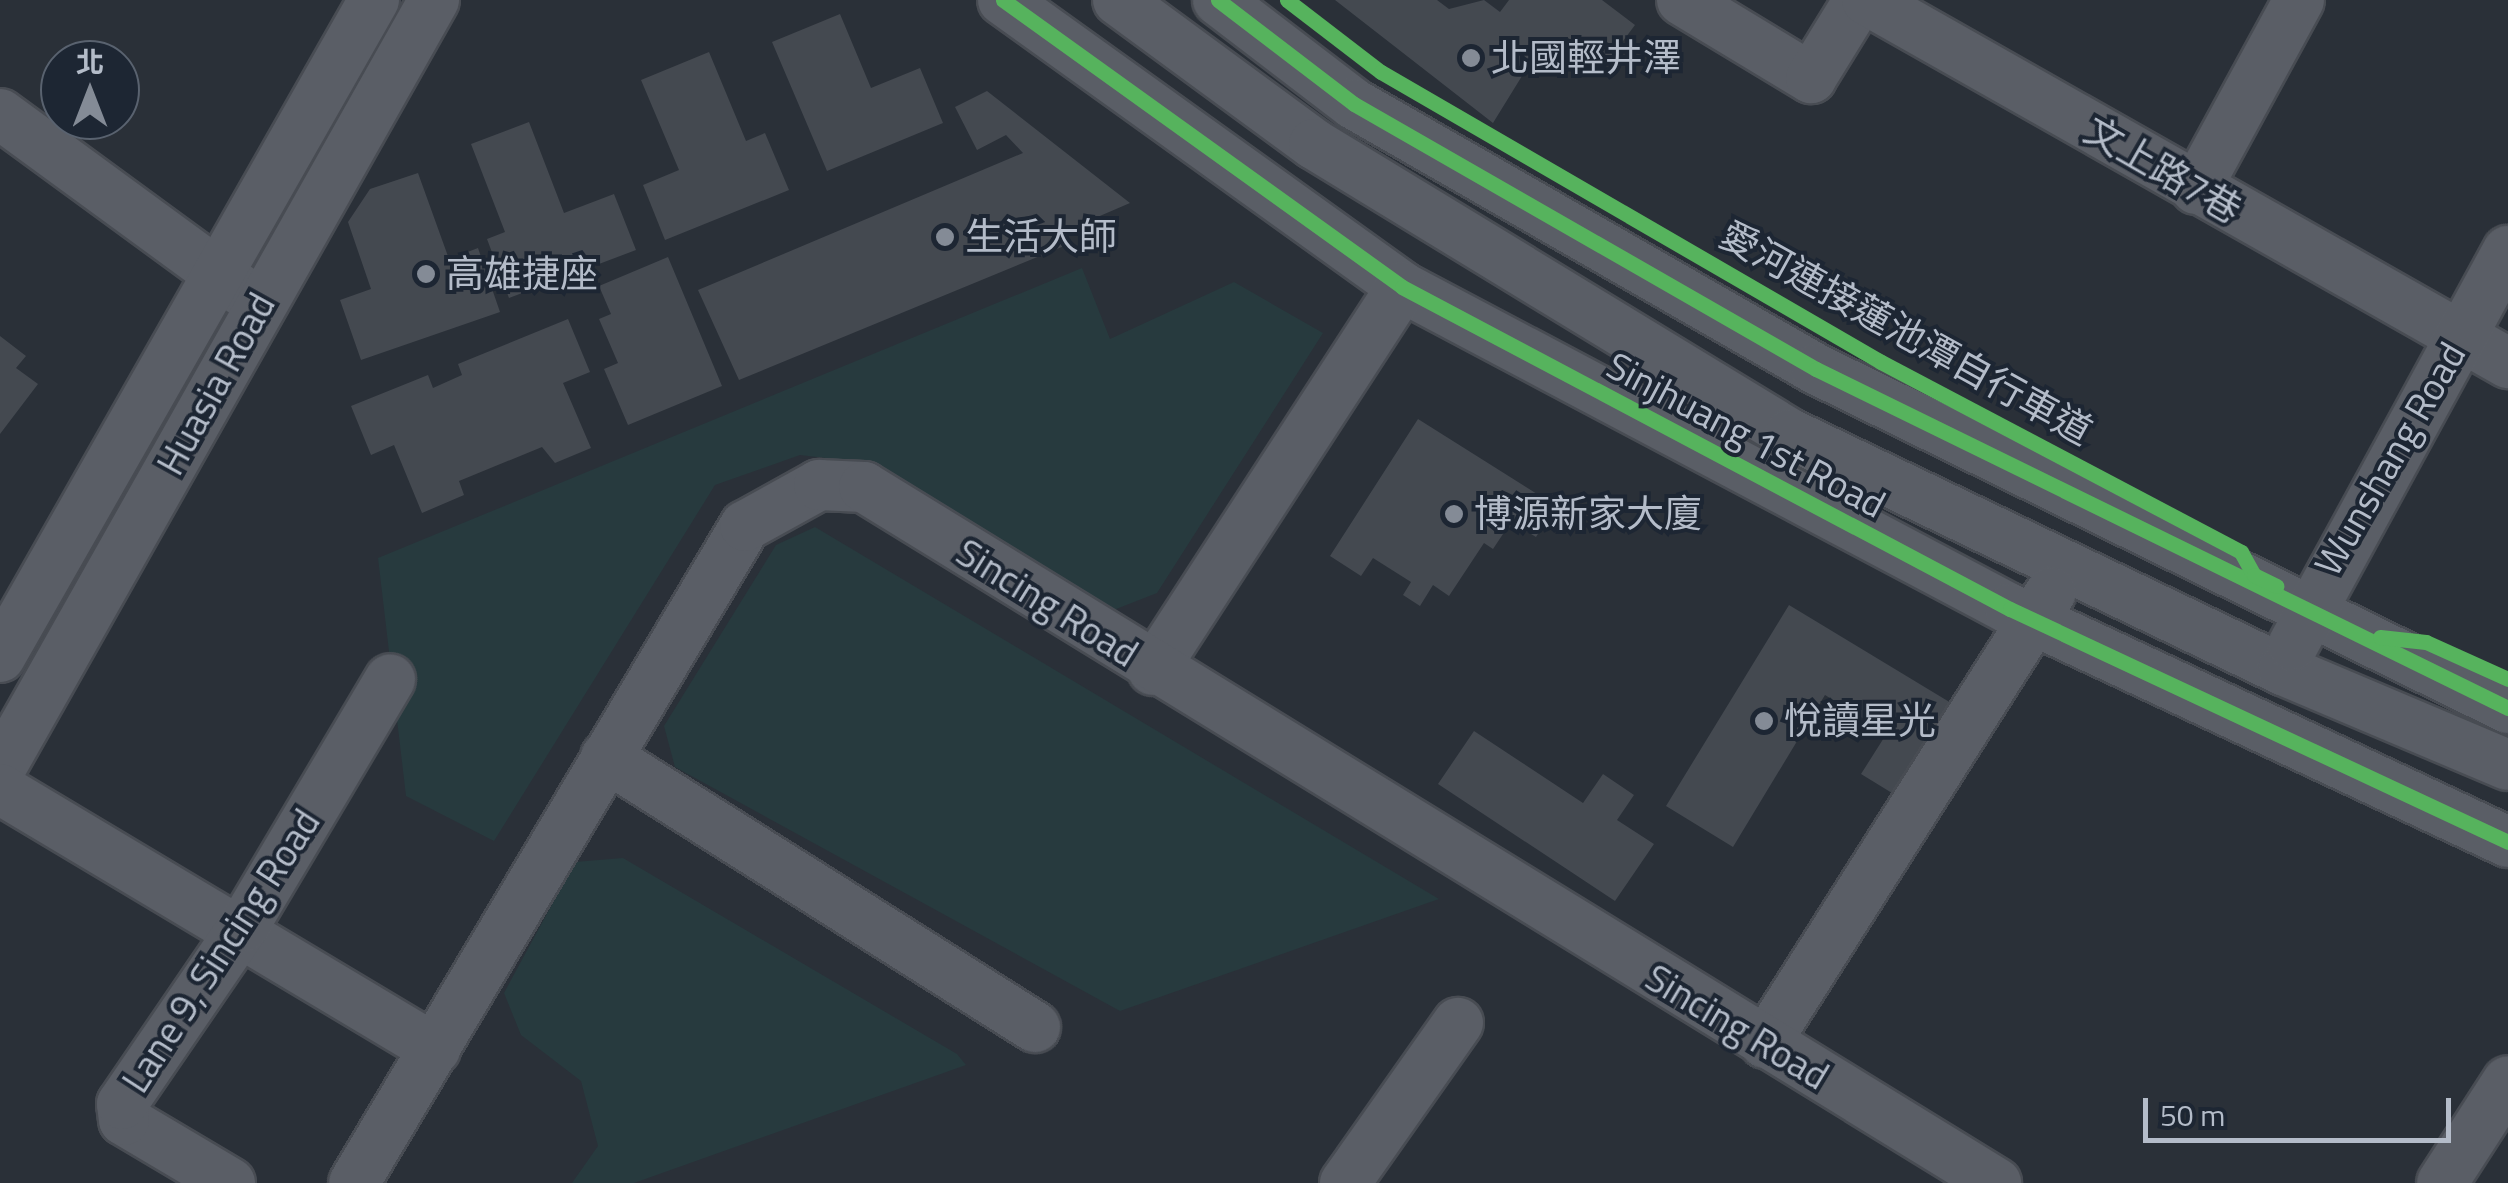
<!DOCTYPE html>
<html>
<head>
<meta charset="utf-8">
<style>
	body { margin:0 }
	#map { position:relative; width:2508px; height:1183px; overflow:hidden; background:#2a3038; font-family:"Titillium Web","Noto Sans TC",sans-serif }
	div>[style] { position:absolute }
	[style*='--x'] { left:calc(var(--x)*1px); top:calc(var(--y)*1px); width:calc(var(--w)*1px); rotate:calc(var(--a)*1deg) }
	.green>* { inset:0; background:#273a3e }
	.building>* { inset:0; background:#444950 }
	.roads { filter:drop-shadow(2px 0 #484c53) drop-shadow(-2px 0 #484c53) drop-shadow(0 2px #484c53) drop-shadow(0 -2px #484c53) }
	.minor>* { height:50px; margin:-25px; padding:0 25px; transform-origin:25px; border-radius:25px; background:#5a5e66 }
	.cycleway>* { height:15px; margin:-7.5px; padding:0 7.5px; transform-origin:7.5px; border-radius:7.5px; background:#56b35d }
	.dots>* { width:28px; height:28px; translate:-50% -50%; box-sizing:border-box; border:5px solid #1d2633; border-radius:50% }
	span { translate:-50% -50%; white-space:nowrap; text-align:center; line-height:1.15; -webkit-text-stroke:8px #1d2633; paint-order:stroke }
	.poi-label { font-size:38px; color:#b4bcc9 }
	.left { translate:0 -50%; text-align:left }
	.street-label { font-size:38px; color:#b4bcc9 }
	.north { position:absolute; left:40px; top:40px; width:100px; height:100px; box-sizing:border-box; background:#1d2633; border:2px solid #59626f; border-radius:50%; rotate:0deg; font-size:28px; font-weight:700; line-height:40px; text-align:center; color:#b4bcc9 }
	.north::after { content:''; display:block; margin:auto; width:35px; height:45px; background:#848b96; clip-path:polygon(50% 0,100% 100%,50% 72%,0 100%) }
	.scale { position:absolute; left:2143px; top:1098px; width:308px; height:45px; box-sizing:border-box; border:5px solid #b4bcc9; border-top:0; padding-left:12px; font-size:30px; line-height:35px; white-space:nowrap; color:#b4bcc9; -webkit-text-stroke:8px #1d2633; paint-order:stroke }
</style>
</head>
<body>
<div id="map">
	<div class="green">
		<div style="clip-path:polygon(1082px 268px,1110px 339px,1234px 282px,1323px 333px,1157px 593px,1111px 611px,876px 464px,800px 455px,715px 485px,494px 841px,406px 796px,378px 558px)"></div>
		<div style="clip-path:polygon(815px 527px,1439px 899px,1120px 1011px,675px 767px,664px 726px,776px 545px)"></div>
		<div style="clip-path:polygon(623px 858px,957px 1054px,966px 1065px,634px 1183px,572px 1183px,598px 1146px,581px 1081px,521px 1035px,504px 993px,575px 862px)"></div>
	</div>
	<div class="building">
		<div style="clip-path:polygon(1335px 0,1437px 0,1449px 9px,1484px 0,1500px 12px,1509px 0,1602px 0,1635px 25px,1605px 65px,1567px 37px,1556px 51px,1541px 45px,1493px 123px)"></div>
		<div style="clip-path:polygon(840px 14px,871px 88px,920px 68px,943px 123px,827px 171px,772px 42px)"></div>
		<div style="clip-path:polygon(709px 52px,746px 141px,765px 133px,789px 190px,665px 240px,643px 185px,679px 170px,641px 80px)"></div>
		<div style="clip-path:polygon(987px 91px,1130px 203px,1065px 231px,1069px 244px,739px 380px,698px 290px,1023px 153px,1006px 135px,977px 150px,955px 107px)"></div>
		<div style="clip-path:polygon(529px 122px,564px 213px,614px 194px,636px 250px,509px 298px,487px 239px,505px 232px,471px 144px)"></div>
		<div style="clip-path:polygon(418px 173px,449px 259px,478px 248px,500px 312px,361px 360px,340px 300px,371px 289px,348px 222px,370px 189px)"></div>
		<div style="clip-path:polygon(668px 257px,722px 386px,628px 425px,604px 369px,618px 363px,599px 319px,611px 314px,599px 286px)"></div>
		<div style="clip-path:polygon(568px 319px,590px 372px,563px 383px,591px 448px,555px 463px,542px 447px,459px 481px,464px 495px,422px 513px,394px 445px,371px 455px,351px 406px,428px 375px,433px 388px,462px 375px,458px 364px)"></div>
		<div style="clip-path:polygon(0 336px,26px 356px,16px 368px,38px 384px,0 434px)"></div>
		<div style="clip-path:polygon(1418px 419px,1556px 506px,1536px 537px,1511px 522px,1493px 549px,1484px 543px,1449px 596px,1433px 585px,1420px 606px,1403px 595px,1411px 582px,1373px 558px,1361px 576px,1330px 556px)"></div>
		<div style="clip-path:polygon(1789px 605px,1961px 709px,1905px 801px,1861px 774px,1887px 733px,1825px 695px,1733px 847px,1666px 806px)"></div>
		<div style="clip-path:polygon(1474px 731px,1583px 803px,1603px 774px,1634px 795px,1617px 820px,1654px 844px,1615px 901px,1438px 784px)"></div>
	</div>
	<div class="roads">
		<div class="minor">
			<div style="--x:1003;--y:0;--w:491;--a:35.7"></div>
			<div style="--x:1402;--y:287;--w:688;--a:27.91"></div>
			<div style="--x:2010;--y:609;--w:550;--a:25.07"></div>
			<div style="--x:1118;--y:0;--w:243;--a:36.3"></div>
			<div style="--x:1314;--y:144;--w:557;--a:31.35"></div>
			<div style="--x:1790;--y:434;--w:547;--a:25.58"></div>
			<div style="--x:2283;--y:670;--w:244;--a:22.9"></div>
			<div style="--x:1218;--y:0;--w:171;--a:37.4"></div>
			<div style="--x:1354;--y:104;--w:533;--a:29.84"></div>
			<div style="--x:1816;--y:369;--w:771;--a:26.1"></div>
			<div style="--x:1682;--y:0;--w:151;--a:31.2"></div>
			<div style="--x:1811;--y:78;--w:92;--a:-58.4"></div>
			<div style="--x:1867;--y:0;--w:737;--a:29.52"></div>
			<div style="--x:0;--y:114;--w:305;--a:36.2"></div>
			<div style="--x:2196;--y:189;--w:215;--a:-61.4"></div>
			<div style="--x:2293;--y:645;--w:449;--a:-61.4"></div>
			<div style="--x:0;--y:657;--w:756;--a:-60.35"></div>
			<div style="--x:1153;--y:670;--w:457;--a:-57"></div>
			<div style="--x:606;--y:757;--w:507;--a:32.19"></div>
			<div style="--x:0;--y:769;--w:883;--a:-60.56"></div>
			<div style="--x:0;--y:789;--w:507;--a:30.87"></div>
			<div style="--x:1765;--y:1043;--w:534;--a:-57.62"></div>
			<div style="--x:230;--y:1183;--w:123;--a:-149.3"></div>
			<div style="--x:124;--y:1120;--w:16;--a:-97"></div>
			<div style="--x:122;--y:1104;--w:214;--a:-55.6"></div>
			<div style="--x:243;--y:927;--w:288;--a:-59.3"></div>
			<div style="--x:354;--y:1183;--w:765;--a:-59.24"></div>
			<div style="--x:745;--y:526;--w:85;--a:-29"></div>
			<div style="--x:819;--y:485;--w:45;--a:2.5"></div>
			<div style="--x:864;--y:487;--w:1329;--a:31.58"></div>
			<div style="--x:1345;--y:1183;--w:196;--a:-54.8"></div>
			<div style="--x:2442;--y:1183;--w:121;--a:-57.1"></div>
		</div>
	</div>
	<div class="cycleway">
		<div style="--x:1003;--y:0;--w:491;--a:35.7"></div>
		<div style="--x:1402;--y:287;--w:688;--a:27.91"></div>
		<div style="--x:2010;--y:609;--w:550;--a:25.07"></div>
		<div style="--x:1218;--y:0;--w:171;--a:37.4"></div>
		<div style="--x:1354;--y:104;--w:533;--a:29.84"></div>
		<div style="--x:1816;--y:369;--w:771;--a:26.1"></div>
		<div style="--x:1287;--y:0;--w:118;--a:37.5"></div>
		<div style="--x:1381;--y:72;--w:578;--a:30.11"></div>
		<div style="--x:1881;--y:362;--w:407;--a:27.8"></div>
		<div style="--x:2241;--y:552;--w:26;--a:61"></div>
		<div style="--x:2254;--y:575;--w:25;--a:26"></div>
		<div style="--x:2380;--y:637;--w:46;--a:6.2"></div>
		<div style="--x:2426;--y:642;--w:90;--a:24.3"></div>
	</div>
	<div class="dots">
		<div style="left:1471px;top:58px;background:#848b96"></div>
		<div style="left:945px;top:237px;background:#848b96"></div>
		<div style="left:426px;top:274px;background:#848b96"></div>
		<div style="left:1454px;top:514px;background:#848b96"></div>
		<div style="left:1764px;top:721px;background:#848b96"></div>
	</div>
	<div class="poi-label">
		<span class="left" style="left:1491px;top:58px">北國輕井澤</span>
		<span class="left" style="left:965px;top:237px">生活大師</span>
		<span class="left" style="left:446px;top:274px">高雄捷座</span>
		<span class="left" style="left:1474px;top:514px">博源新家大廈</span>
		<span class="left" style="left:1784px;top:721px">悅讀星光</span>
	</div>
	<div class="street-label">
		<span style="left:2163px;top:170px;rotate:30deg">文上路7巷</span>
		<span style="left:1906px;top:333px;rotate:29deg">愛河連接蓮池潭自行車道</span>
		<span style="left:216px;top:384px;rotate:-61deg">Huasia Road</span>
		<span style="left:1746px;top:435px;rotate:28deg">Sinjhuang 1st Road</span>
		<span style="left:2390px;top:459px;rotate:-60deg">Wunshang Road</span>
		<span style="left:1047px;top:603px;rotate:32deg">Sincing Road</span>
		<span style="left:221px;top:951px;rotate:-57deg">Lane 9, Sincing Road</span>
		<span style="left:1737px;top:1027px;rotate:31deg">Sincing Road</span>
	</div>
	<div class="north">北</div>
	<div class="scale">50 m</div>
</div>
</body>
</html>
